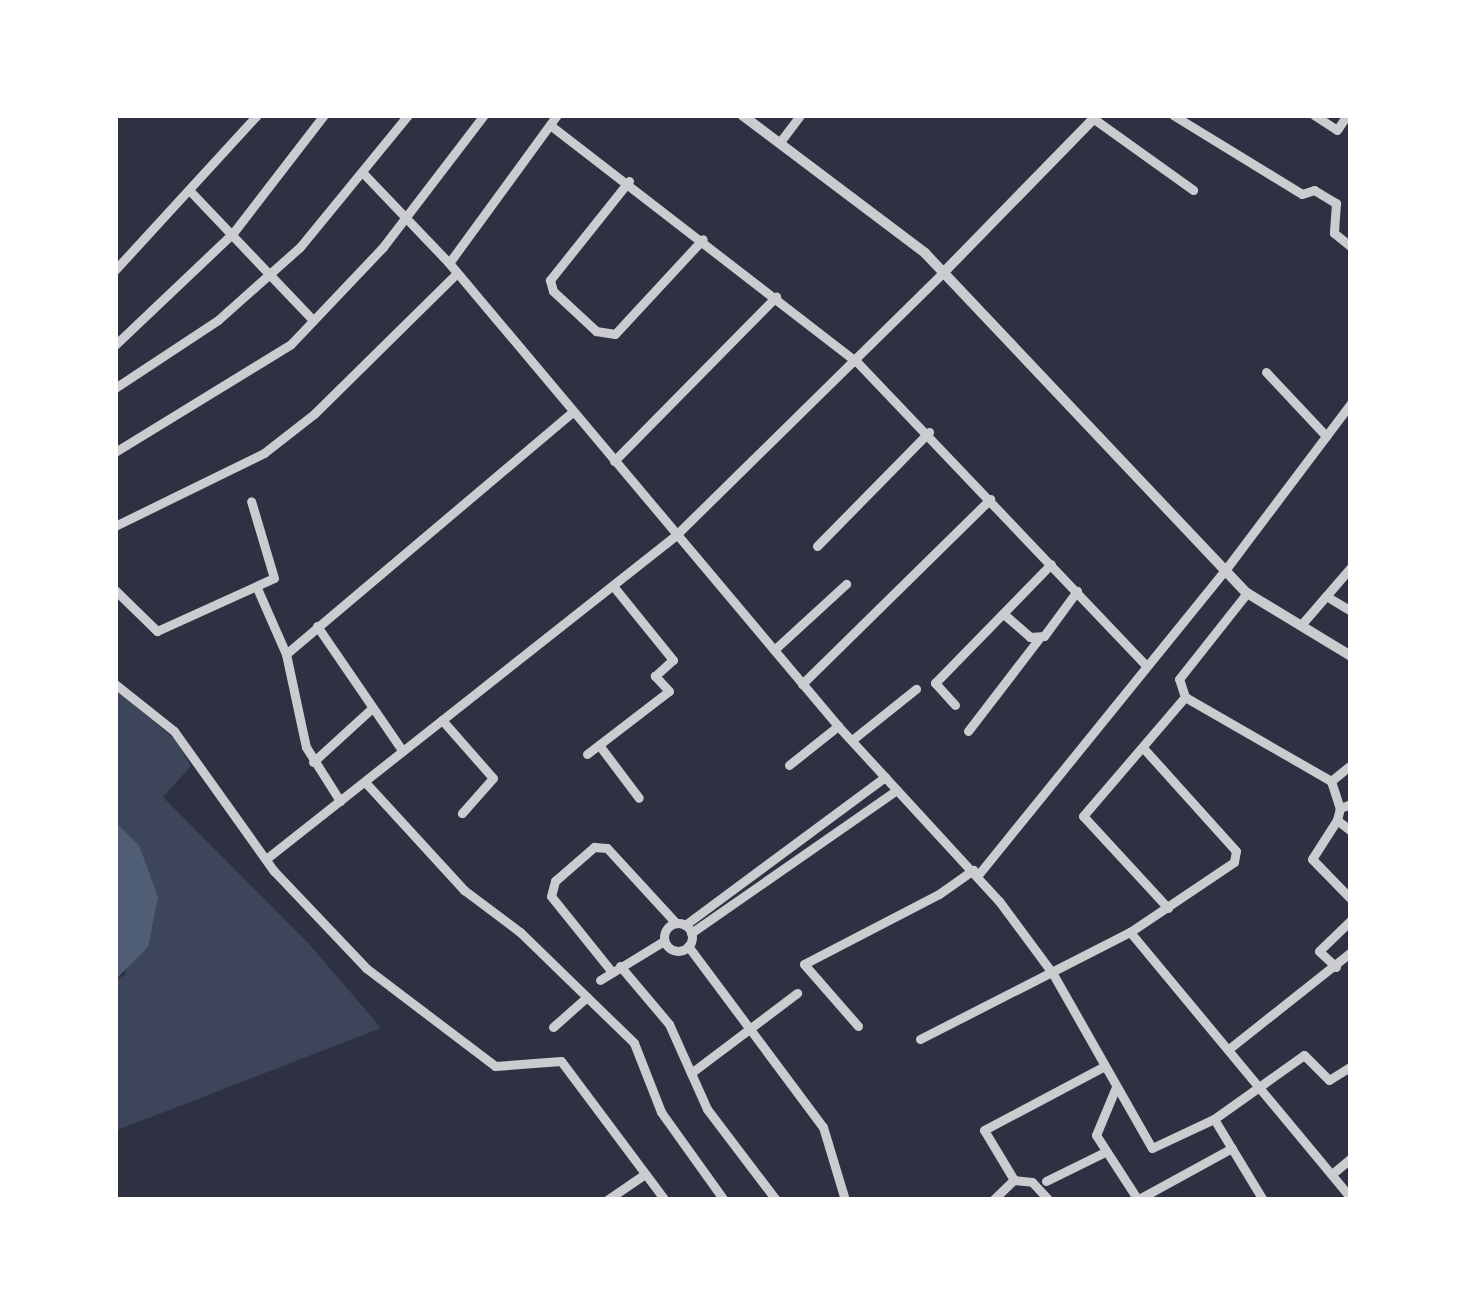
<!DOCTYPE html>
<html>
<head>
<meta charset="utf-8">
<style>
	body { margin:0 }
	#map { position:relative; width:1466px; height:1315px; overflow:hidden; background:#2d3142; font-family:Barlow,sans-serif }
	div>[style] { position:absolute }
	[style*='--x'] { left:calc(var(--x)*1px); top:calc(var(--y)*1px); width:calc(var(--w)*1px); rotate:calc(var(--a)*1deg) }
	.green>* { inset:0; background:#3c4559 }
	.water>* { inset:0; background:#4f5d75 }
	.minor>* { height:9px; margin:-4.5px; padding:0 4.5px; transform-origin:4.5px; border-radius:4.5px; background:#caccd0 }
	.minor>.ring { margin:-4.5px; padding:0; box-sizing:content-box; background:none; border:9px solid #caccd0; border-radius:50% }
	.tertiary>* { height:10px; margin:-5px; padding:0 5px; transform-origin:5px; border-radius:5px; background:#caccd0 }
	span { translate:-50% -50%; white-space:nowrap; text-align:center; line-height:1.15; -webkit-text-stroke:8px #fff; paint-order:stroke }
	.frame { position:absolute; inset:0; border:118px solid #fff; pointer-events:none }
</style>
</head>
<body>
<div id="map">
	<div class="green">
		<div style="clip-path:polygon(115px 689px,176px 740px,191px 766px,163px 797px,309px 944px,381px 1028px,115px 1131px,115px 980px,125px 975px,139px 845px,115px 822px)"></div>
	</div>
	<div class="water">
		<div style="clip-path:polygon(115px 822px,139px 845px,158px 897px,148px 947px,115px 980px)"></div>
	</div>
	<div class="minor">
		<div style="--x:1173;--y:115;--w:151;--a:31.5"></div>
		<div style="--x:1302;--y:194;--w:13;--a:-18"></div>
		<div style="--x:1314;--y:190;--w:26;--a:31"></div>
		<div style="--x:1336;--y:203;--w:30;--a:94"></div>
		<div style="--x:1334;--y:233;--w:22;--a:39"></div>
		<div style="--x:1314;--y:115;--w:27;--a:33"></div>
		<div style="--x:1337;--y:130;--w:18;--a:-56"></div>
		<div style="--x:1094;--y:119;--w:122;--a:35.6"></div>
		<div style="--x:550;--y:125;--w:388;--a:37.7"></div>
		<div style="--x:857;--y:362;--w:416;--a:46.4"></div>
		<div style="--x:780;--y:142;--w:34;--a:-53"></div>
		<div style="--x:363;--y:173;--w:124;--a:46.3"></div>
		<div style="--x:449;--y:263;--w:605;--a:49.96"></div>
		<div style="--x:838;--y:726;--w:238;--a:47.4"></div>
		<div style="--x:999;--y:901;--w:91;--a:53.5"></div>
		<div style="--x:1053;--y:974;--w:200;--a:60.4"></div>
		<div style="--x:1152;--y:1148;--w:68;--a:-25.1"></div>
		<div style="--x:1214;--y:1119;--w:95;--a:58.8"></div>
		<div style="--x:629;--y:181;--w:127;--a:128.6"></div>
		<div style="--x:550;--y:280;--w:11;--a:75"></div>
		<div style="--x:553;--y:291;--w:59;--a:42.9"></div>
		<div style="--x:596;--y:331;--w:19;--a:9"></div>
		<div style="--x:615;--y:334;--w:129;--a:-47.2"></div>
		<div style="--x:191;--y:192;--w:177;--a:46.4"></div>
		<div style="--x:449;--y:263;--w:183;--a:-53.9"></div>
		<div style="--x:115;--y:270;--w:210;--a:-47.5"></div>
		<div style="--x:115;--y:345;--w:163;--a:-43.5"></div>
		<div style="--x:233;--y:233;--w:149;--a:-52.4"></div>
		<div style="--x:1266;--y:372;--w:88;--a:46.8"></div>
		<div style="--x:115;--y:388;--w:123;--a:-33.4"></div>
		<div style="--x:218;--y:320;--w:110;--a:-41.7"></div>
		<div style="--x:300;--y:247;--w:171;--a:-50.7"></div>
		<div style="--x:115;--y:452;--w:206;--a:-31.5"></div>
		<div style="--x:291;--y:344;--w:134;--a:-46.5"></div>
		<div style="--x:383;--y:247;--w:166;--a:-52.6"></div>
		<div style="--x:614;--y:461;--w:231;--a:-45.4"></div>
		<div style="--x:115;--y:526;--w:166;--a:-26.1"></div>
		<div style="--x:264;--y:453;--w:63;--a:-38"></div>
		<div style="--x:314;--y:414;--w:201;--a:-44.6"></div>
		<div style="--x:817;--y:546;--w:160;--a:-45.5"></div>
		<div style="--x:257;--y:588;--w:72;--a:66.3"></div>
		<div style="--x:286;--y:654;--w:95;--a:77.9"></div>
		<div style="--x:306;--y:747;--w:64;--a:57.8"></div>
		<div style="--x:115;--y:590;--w:59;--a:44.3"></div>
		<div style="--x:157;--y:631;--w:128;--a:-24.4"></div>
		<div style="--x:274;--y:578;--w:80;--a:-106.6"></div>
		<div style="--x:1326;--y:596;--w:29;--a:31"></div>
		<div style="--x:1006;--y:616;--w:32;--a:41"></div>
		<div style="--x:1030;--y:637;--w:14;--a:-4"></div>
		<div style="--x:1044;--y:636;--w:56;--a:-53.7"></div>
		<div style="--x:1301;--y:625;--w:77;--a:-49.2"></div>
		<div style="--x:317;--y:626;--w:150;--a:55.6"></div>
		<div style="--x:774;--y:650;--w:98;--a:-42.5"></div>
		<div style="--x:286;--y:654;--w:375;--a:-40.2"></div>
		<div style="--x:115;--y:684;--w:75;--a:38.5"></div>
		<div style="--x:174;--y:731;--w:172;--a:54.5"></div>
		<div style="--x:274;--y:871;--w:134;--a:46.5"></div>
		<div style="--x:366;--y:968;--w:162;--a:37.2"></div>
		<div style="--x:495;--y:1066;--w:66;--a:-4.3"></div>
		<div style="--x:561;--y:1061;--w:174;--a:53.2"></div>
		<div style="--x:802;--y:684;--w:264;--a:-44.5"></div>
		<div style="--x:1185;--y:697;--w:19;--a:-108"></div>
		<div style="--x:1179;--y:679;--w:110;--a:-51.7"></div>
		<div style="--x:955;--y:705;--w:30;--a:-132"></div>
		<div style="--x:935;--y:683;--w:166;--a:-45.7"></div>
		<div style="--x:442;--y:720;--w:77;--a:48.7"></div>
		<div style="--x:493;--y:778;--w:47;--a:131.5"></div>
		<div style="--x:968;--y:731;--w:118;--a:-52.5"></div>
		<div style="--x:852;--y:740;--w:82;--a:-38.6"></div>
		<div style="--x:599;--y:745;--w:66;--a:53"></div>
		<div style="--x:587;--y:754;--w:103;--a:-37.5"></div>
		<div style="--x:669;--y:691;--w:21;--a:-133"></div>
		<div style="--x:655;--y:676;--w:24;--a:-42"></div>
		<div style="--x:673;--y:660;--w:95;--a:-129"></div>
		<div style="--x:313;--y:762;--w:79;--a:-42.4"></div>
		<div style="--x:789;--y:765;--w:63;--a:-38.5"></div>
		<div style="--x:1331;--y:781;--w:28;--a:72"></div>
		<div style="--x:365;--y:782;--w:147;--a:47.5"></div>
		<div style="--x:464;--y:890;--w:70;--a:36.9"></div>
		<div style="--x:520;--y:932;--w:159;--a:44.2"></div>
		<div style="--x:634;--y:1043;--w:74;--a:68.6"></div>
		<div style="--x:661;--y:1112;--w:108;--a:54.4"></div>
		<div style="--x:1351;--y:804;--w:12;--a:160"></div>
		<div style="--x:1340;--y:808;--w:12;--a:104"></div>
		<div style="--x:1337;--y:820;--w:18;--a:38"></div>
		<div style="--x:1337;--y:820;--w:46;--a:122.7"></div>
		<div style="--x:1312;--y:859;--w:56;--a:45.7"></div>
		<div style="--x:266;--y:859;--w:521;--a:-38.3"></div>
		<div style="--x:675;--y:536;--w:378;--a:-44.5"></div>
		<div style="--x:978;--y:875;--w:394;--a:-51"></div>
		<div style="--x:1226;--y:569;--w:208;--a:-53"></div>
		<div style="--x:1168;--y:908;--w:125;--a:-132.7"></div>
		<div style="--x:1083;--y:816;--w:157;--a:-49.4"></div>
		<div style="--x:1185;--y:697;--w:168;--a:29.9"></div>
		<div style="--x:1331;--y:781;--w:26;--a:-39"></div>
		<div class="ring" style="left:664px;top:923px;width:19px;height:19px"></div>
		<div style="--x:685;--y:925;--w:249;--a:-36.5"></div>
		<div style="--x:1130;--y:932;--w:346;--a:50.3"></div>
		<div style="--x:691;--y:933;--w:249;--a:-34.8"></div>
		<div style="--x:688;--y:946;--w:226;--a:53.3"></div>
		<div style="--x:823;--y:1127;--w:76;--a:73.2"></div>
		<div style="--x:620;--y:966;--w:76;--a:49.8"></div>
		<div style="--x:669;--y:1024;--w:93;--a:65.9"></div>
		<div style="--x:707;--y:1109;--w:114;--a:52.8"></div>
		<div style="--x:1336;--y:967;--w:23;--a:-137"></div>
		<div style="--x:1319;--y:951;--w:45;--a:-44.1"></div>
		<div style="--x:612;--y:972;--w:97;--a:-128.8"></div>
		<div style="--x:551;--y:896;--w:16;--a:-75"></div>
		<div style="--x:555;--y:881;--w:52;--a:-41.1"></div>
		<div style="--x:594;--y:847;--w:13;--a:4"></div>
		<div style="--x:607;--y:848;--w:102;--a:47.4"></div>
		<div style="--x:600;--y:980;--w:75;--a:-31.4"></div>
		<div style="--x:858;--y:1026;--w:82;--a:-131.1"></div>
		<div style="--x:804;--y:964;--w:152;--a:-27.4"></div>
		<div style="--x:939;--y:894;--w:42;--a:-35.2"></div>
		<div style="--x:553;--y:1027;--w:45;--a:-41.4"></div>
		<div style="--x:920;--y:1039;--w:236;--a:-27"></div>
		<div style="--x:1130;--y:932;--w:125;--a:-33.9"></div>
		<div style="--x:1234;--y:862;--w:11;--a:-80"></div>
		<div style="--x:1236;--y:851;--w:137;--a:-132"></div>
		<div style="--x:1230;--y:1048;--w:154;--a:-38.4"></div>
		<div style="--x:691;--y:1073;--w:133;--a:-37"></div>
		<div style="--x:1116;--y:1087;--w:52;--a:112.6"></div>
		<div style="--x:1096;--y:1135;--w:77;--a:57.1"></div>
		<div style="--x:1214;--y:1119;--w:110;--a:-35.4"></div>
		<div style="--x:1304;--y:1055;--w:35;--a:45"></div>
		<div style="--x:1329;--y:1080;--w:26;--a:-32"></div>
		<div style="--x:1332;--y:1174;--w:25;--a:-40"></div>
		<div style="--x:1014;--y:1180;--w:18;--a:6"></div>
		<div style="--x:1032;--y:1182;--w:25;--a:47"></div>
		<div style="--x:1046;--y:1181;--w:64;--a:-26.2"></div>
		<div style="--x:607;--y:1200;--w:46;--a:-34.4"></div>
		<div style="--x:993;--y:1200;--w:29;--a:-44"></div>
		<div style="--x:1014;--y:1180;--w:58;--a:-121"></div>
		<div style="--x:984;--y:1130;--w:135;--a:-27.9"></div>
		<div style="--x:1137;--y:1200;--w:108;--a:-28.7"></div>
	</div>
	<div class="tertiary">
		<div style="--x:742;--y:115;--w:229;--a:37"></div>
		<div style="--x:925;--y:253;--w:468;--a:46.6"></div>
		<div style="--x:1247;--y:593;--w:122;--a:31.2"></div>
		<div style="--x:945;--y:271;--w:218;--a:-45.7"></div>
	</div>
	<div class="frame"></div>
</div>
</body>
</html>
